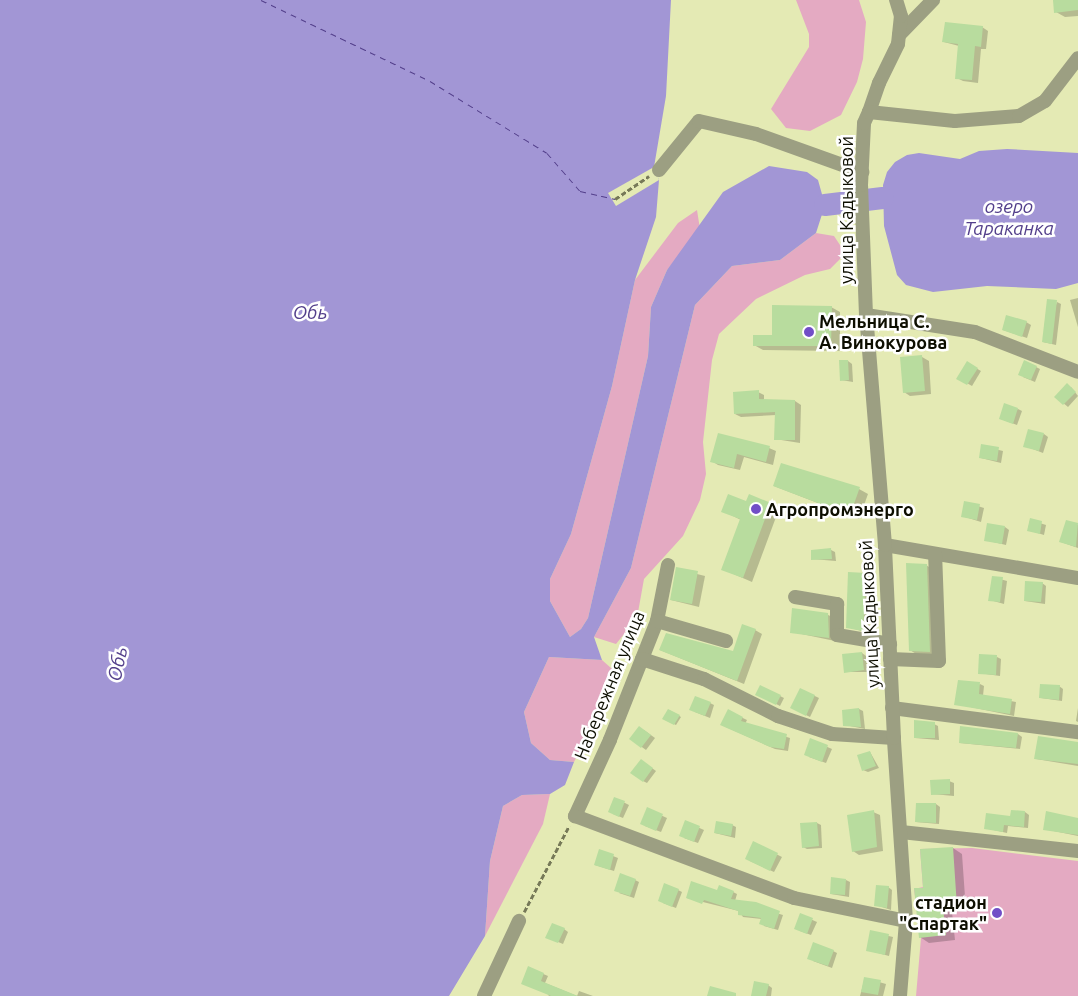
<!DOCTYPE html>
<html>
<head>
<meta charset="utf-8">
<style>
	body { margin:0 }
	#map { position:relative; width:1078px; height:996px; overflow:hidden; background:#e4eab4; font-family:Ubuntu,sans-serif }
	div>[style] { position:absolute }
	[style*='--x'] { left:calc(var(--x)*1px); top:calc(var(--y)*1px); width:calc(var(--w)*1px); rotate:calc(var(--a)*1deg) }
	.green>* { inset:0; background:#e4aac2 }
	.water>* { inset:0; background:#a296d5 }
	.pier>* { inset:0; background:#e4eab4 }
	.shadow>* { inset:0; background:#0003 }
	.river>* { height:22px; margin:-11px; padding:0 11px; transform-origin:11px; border-radius:11px; background:#a296d5 }
	.ferry>* { height:1px; margin-top:-0.5px; transform-origin:0; background:repeating-linear-gradient(90deg,#533f8b 0 6px,transparent 0 11px) }
	.building>* { inset:0; background:#b8dc9e }
	.path>* { height:2.5px; margin-top:-1.25px; transform-origin:0; background:repeating-linear-gradient(90deg,#767958 0 5px,transparent 0 7.5px) }
	.minor>* { height:14px; margin:-7px; padding:0 7px; transform-origin:7px; border-radius:7px; background:#9c9f82 }
	.dots>* { width:14px; height:14px; translate:-50% -50%; box-sizing:border-box; border:2px solid #fff; border-radius:50% }
	span { translate:-50% -50%; white-space:nowrap; text-align:center; line-height:1.15; -webkit-text-stroke:5px #fff; paint-order:stroke }
	.street-label { font-size:18px; color:#0d0e00 }
	.poi-label { font-size:18px; color:#0d0e00; font-weight:700 }
	.left { translate:0 -50%; text-align:left }
	.right { translate:-100% -50%; text-align:right }
	.water-label { font-size:19px; color:#533f8b; font-style:italic }
</style>
</head>
<body>
<div id="map">
	<div class="green">
		<div style="clip-path:polygon(796px 0,859px 0,866px 22px,863px 59px,857px 82px,841px 115px,810px 131px,786px 128px,771px 109px,809px 47px,809px 34px)"></div>
		<div style="clip-path:polygon(697px 210px,700px 229px,667px 270px,651px 307px,648px 356px,588px 618px,581px 629px,570px 637px,550px 601px,550px 579px,571px 534px,612px 386px,635px 280px,678px 223px)"></div>
		<div style="clip-path:polygon(816px 233px,834px 236px,842px 248px,841px 258px,830px 269px,805px 275px,756px 299px,719px 334px,712px 360px,703px 442px,706px 474px,700px 500px,683px 536px,644px 579px,637px 618px,616px 644px,594px 637px,631px 568px,695px 305px,732px 266px,780px 260px)"></div>
		<div style="clip-path:polygon(549px 657px,602px 660px,620px 676px,615px 692px,599px 712px,574px 762px,550px 760px,531px 743px,524px 712px)"></div>
		<div style="clip-path:polygon(550px 794px,543px 824px,485px 936px,490px 861px,503px 806px,522px 795px)"></div>
		<div style="clip-path:polygon(972px 848px,1078px 861px,1078px 996px,916px 996px,921px 938px,914px 889px,923px 887px,920px 849px)"></div>
	</div>
	<div class="water">
		<div style="clip-path:polygon(0 0,671px 0,666px 96px,654px 167px,659px 180px,656px 217px,635px 280px,612px 386px,571px 534px,550px 579px,550px 601px,570px 637px,581px 629px,588px 618px,648px 356px,651px 307px,667px 270px,723px 192px,769px 166px,807px 172px,818px 180px,825px 205px,816px 233px,780px 260px,732px 266px,695px 305px,631px 568px,594px 637px,602px 660px,549px 657px,524px 712px,531px 743px,550px 760px,574px 762px,565px 785px,550px 794px,522px 795px,503px 806px,490px 861px,485px 936px,449px 996px,0 996px)"></div>
		<div style="clip-path:polygon(1007px 149px,1078px 153px,1078px 283px,1056px 289px,987px 286px,933px 292px,906px 285px,897px 275px,884px 226px,883px 185px,887px 172px,895px 162px,907px 155px,919px 153px,960px 159px,979px 151px)"></div>
	</div>
	<div class="pier">
		<div style="clip-path:polygon(654px 167px,659px 180px,616px 206px,608px 193px)"></div>
	</div>
	<div class="shadow">
		<div style="clip-path:polygon(1054px 0,1078px 0,1078px 16px,1065px 17px,1056px 12px)"></div>
		<div style="clip-path:polygon(982px 27px,988px 31px,986px 49px,981px 49px,978px 83px,963px 81px,957px 78px,959px 46px,944px 42px)"></div>
		<div style="clip-path:polygon(1078px 298px,1078px 327px,1070px 300px)"></div>
		<div style="clip-path:polygon(1057px 302px,1061px 304px,1056px 345px,1043px 342px)"></div>
		<div style="clip-path:polygon(831px 307px,840px 312px,840px 351px,763px 350px,754px 345px)"></div>
		<div style="clip-path:polygon(1026px 322px,1031px 325px,1027px 338px,1003px 330px)"></div>
		<div style="clip-path:polygon(922px 357px,929px 361px,931px 394px,910px 396px,904px 392px)"></div>
		<div style="clip-path:polygon(848px 361px,852px 364px,853px 382px,841px 380px)"></div>
		<div style="clip-path:polygon(967px 363px,981px 371px,972px 386px,958px 378px)"></div>
		<div style="clip-path:polygon(1036px 367px,1040px 369px,1035px 382px,1023px 377px)"></div>
		<div style="clip-path:polygon(1071px 387px,1078px 396px,1068px 407px,1056px 397px)"></div>
		<div style="clip-path:polygon(758px 392px,764px 395px,764px 401px,795px 401px,801px 405px,800px 443px,775px 439px,776px 415px,741px 417px,735px 414px)"></div>
		<div style="clip-path:polygon(1018px 409px,1022px 411px,1017px 425px,1001px 419px)"></div>
		<div style="clip-path:polygon(1044px 434px,1048px 437px,1043px 453px,1025px 446px)"></div>
		<div style="clip-path:polygon(719px 435px,769px 448px,776px 451px,773px 465px,744px 457px,740px 470px,718px 465px,712px 461px)"></div>
		<div style="clip-path:polygon(982px 446px,1003px 451px,1001px 463px,981px 458px)"></div>
		<div style="clip-path:polygon(774px 486px,859px 489px,868px 494px,859px 519px)"></div>
		<div style="clip-path:polygon(747px 502px,770px 504px,779px 509px,752px 582px,722px 569px,741px 520px,723px 511px)"></div>
		<div style="clip-path:polygon(965px 502px,984px 508px,981px 522px,962px 516px)"></div>
		<div style="clip-path:polygon(1030px 520px,1046px 525px,1044px 535px,1028px 530px)"></div>
		<div style="clip-path:polygon(1067px 521px,1078px 525px,1078px 548px,1061px 542px)"></div>
		<div style="clip-path:polygon(1005px 527px,1009px 530px,1006px 545px,985px 540px)"></div>
		<div style="clip-path:polygon(831px 550px,835px 552px,836px 561px,812px 559px)"></div>
		<div style="clip-path:polygon(926px 565px,935px 571px,939px 656px,919px 656px,910px 650px)"></div>
		<div style="clip-path:polygon(677px 569px,705px 576px,699px 607px,671px 600px)"></div>
		<div style="clip-path:polygon(866px 575px,872px 578px,869px 633px,847px 627px)"></div>
		<div style="clip-path:polygon(993px 577px,1007px 581px,1004px 604px,990px 600px)"></div>
		<div style="clip-path:polygon(1042px 583px,1046px 586px,1045px 604px,1025px 601px)"></div>
		<div style="clip-path:polygon(828px 615px,835px 618px,835px 641px,792px 632px)"></div>
		<div style="clip-path:polygon(755px 630px,762px 634px,744px 684px,660px 650px,733px 652px)"></div>
		<div style="clip-path:polygon(862px 653px,866px 656px,868px 672px,845px 672px)"></div>
		<div style="clip-path:polygon(997px 657px,1001px 659px,1000px 676px,979px 673px)"></div>
		<div style="clip-path:polygon(980px 684px,984px 686px,983px 696px,1016px 702px,1014px 716px,956px 704px)"></div>
		<div style="clip-path:polygon(1059px 686px,1063px 689px,1062px 701px,1041px 698px)"></div>
		<div style="clip-path:polygon(800px 689px,819px 698px,810px 717px,796px 710px)"></div>
		<div style="clip-path:polygon(757px 694px,780px 696px,784px 698px,780px 706px)"></div>
		<div style="clip-path:polygon(710px 703px,714px 705px,710px 718px,695px 712px)"></div>
		<div style="clip-path:polygon(1078px 708px,1078px 722px,1076px 721px)"></div>
		<div style="clip-path:polygon(859px 709px,863px 711px,865px 729px,845px 725px)"></div>
		<div style="clip-path:polygon(669px 710px,681px 717px,676px 725px,664px 719px)"></div>
		<div style="clip-path:polygon(728px 711px,747px 720px,745px 724px,790px 738px,788px 751px,775px 749px,726px 727px)"></div>
		<div style="clip-path:polygon(934px 724px,938px 726px,939px 740px,915px 738px)"></div>
		<div style="clip-path:polygon(644px 730px,655px 738px,646px 750px,631px 739px)"></div>
		<div style="clip-path:polygon(1018px 734px,1022px 737px,1020px 749px,960px 743px)"></div>
		<div style="clip-path:polygon(811px 740px,832px 749px,826px 763px,809px 757px)"></div>
		<div style="clip-path:polygon(1078px 744px,1078px 766px,1036px 759px)"></div>
		<div style="clip-path:polygon(870px 752px,879px 768px,868px 772px,863px 770px)"></div>
		<div style="clip-path:polygon(645px 763px,656px 771px,647px 783px,643px 781px)"></div>
		<div style="clip-path:polygon(949px 781px,954px 783px,954px 796px,932px 794px)"></div>
		<div style="clip-path:polygon(615px 798px,629px 805px,623px 818px,613px 814px)"></div>
		<div style="clip-path:polygon(936px 804px,940px 807px,939px 824px,916px 822px)"></div>
		<div style="clip-path:polygon(647px 809px,667px 818px,661px 832px,645px 826px)"></div>
		<div style="clip-path:polygon(873px 812px,880px 815px,883px 851px,859px 855px,853px 851px)"></div>
		<div style="clip-path:polygon(1025px 812px,1029px 815px,1028px 828px,1008px 826px,1007px 833px,985px 828px)"></div>
		<div style="clip-path:polygon(1078px 819px,1078px 836px,1044px 829px)"></div>
		<div style="clip-path:polygon(686px 822px,704px 830px,698px 843px,684px 838px)"></div>
		<div style="clip-path:polygon(817px 823px,821px 825px,822px 848px,807px 849px,803px 847px)"></div>
		<div style="clip-path:polygon(732px 825px,736px 827px,735px 838px,715px 833px)"></div>
		<div style="clip-path:polygon(754px 843px,782px 857px,774px 872px,750px 861px)"></div>
		<div style="clip-path:polygon(953px 848px,962px 854px,966px 911px,952px 912px,955px 940px,929px 943px,920px 937px,924px 889px)"></div>
		<div style="clip-path:polygon(600px 851px,618px 858px,614px 871px,595px 865px)"></div>
		<div style="clip-path:polygon(635px 880px,639px 882px,634px 898px,619px 893px)"></div>
		<div style="clip-path:polygon(846px 880px,850px 882px,849px 897px,831px 894px)"></div>
		<div style="clip-path:polygon(888px 887px,892px 890px,891px 910px,876px 905px)"></div>
		<div style="clip-path:polygon(678px 890px,682px 892px,676px 908px,663px 903px)"></div>
		<div style="clip-path:polygon(718px 891px,733px 892px,737px 894px,735px 901px,783px 915px,778px 930px,764px 926px,762px 919px,743px 917px,739px 911px,687px 898px)"></div>
		<div style="clip-path:polygon(801px 915px,817px 922px,811px 935px,800px 931px)"></div>
		<div style="clip-path:polygon(564px 929px,568px 932px,563px 944px,551px 939px)"></div>
		<div style="clip-path:polygon(871px 932px,893px 937px,889px 956px,867px 950px)"></div>
		<div style="clip-path:polygon(833px 951px,837px 953px,832px 968px,813px 961px)"></div>
		<div style="clip-path:polygon(529px 968px,548px 976px,545px 983px,577px 996px,579px 991px,593px 996px,549px 996px)"></div>
		<div style="clip-path:polygon(865px 978px,886px 984px,883px 996px,860px 996px)"></div>
		<div style="clip-path:polygon(768px 985px,772px 988px,771px 996px,753px 996px)"></div>
	</div>
	<div class="river">
		<div style="--x:825;--y:205;--w:58;--a:-6.9"></div>
	</div>
	<div class="ferry">
		<div style="--x:261;--y:0;--w:187;--a:25.6"></div>
		<div style="--x:430;--y:81;--w:137;--a:31.6"></div>
		<div style="--x:547;--y:153;--w:50;--a:49"></div>
		<div style="--x:580;--y:191;--w:36;--a:13"></div>
	</div>
	<div class="building">
		<div style="clip-path:polygon(1053px 0,1078px 0,1078px 10px,1054px 13px)"></div>
		<div style="clip-path:polygon(945px 22px,983px 26px,981px 47px,975px 46px,972px 80px,955px 79px,958px 44px,942px 42px)"></div>
		<div style="clip-path:polygon(1047px 299px,1057px 300px,1052px 344px,1042px 342px)"></div>
		<div style="clip-path:polygon(772px 305px,832px 306px,831px 346px,753px 346px,753px 335px,772px 335px)"></div>
		<div style="clip-path:polygon(1006px 315px,1027px 321px,1022px 337px,1002px 330px)"></div>
		<div style="clip-path:polygon(922px 355px,925px 391px,903px 393px,900px 357px)"></div>
		<div style="clip-path:polygon(839px 360px,848px 360px,849px 380px,840px 381px)"></div>
		<div style="clip-path:polygon(1024px 360px,1037px 366px,1031px 380px,1018px 375px)"></div>
		<div style="clip-path:polygon(967px 361px,978px 368px,967px 385px,956px 379px)"></div>
		<div style="clip-path:polygon(1067px 383px,1076px 392px,1063px 405px,1054px 397px)"></div>
		<div style="clip-path:polygon(759px 390px,759px 399px,795px 400px,795px 440px,774px 440px,775px 412px,734px 414px,733px 392px)"></div>
		<div style="clip-path:polygon(1004px 403px,1018px 408px,1013px 424px,999px 419px)"></div>
		<div style="clip-path:polygon(1028px 429px,1044px 433px,1039px 451px,1023px 447px)"></div>
		<div style="clip-path:polygon(718px 433px,770px 446px,766px 462px,737px 454px,734px 468px,710px 462px)"></div>
		<div style="clip-path:polygon(981px 444px,999px 447px,997px 461px,979px 458px)"></div>
		<div style="clip-path:polygon(781px 463px,860px 487px,850px 515px,773px 486px)"></div>
		<div style="clip-path:polygon(728px 494px,746px 501px,749px 494px,771px 503px,743px 578px,721px 570px,740px 519px,721px 512px)"></div>
		<div style="clip-path:polygon(964px 501px,980px 504px,977px 520px,961px 517px)"></div>
		<div style="clip-path:polygon(1030px 518px,1042px 521px,1040px 534px,1027px 531px)"></div>
		<div style="clip-path:polygon(1066px 520px,1078px 523px,1076px 547px,1059px 542px)"></div>
		<div style="clip-path:polygon(987px 523px,1005px 526px,1002px 544px,984px 541px)"></div>
		<div style="clip-path:polygon(831px 548px,832px 559px,811px 560px,811px 550px)"></div>
		<div style="clip-path:polygon(906px 563px,927px 564px,930px 652px,909px 651px)"></div>
		<div style="clip-path:polygon(676px 567px,698px 571px,692px 604px,670px 600px)"></div>
		<div style="clip-path:polygon(848px 572px,866px 573px,863px 631px,846px 628px)"></div>
		<div style="clip-path:polygon(992px 576px,1003px 577px,1000px 602px,988px 601px)"></div>
		<div style="clip-path:polygon(1025px 581px,1043px 582px,1041px 602px,1024px 601px)"></div>
		<div style="clip-path:polygon(792px 608px,828px 613px,829px 638px,790px 633px)"></div>
		<div style="clip-path:polygon(742px 624px,756px 629px,737px 681px,659px 650px,666px 633px,733px 651px)"></div>
		<div style="clip-path:polygon(862px 652px,864px 670px,844px 673px,842px 654px)"></div>
		<div style="clip-path:polygon(979px 654px,997px 655px,996px 675px,978px 674px)"></div>
		<div style="clip-path:polygon(958px 680px,980px 682px,979px 694px,1012px 699px,1010px 714px,954px 705px)"></div>
		<div style="clip-path:polygon(1040px 684px,1060px 685px,1059px 700px,1039px 698px)"></div>
		<div style="clip-path:polygon(760px 685px,781px 695px,776px 705px,755px 695px)"></div>
		<div style="clip-path:polygon(800px 688px,815px 695px,806px 716px,790px 708px)"></div>
		<div style="clip-path:polygon(695px 696px,711px 702px,705px 716px,689px 710px)"></div>
		<div style="clip-path:polygon(859px 708px,861px 727px,843px 726px,842px 710px)"></div>
		<div style="clip-path:polygon(668px 709px,680px 715px,674px 725px,662px 719px)"></div>
		<div style="clip-path:polygon(728px 709px,743px 717px,741px 721px,787px 734px,784px 749px,770px 747px,720px 725px)"></div>
		<div style="clip-path:polygon(914px 720px,935px 722px,935px 738px,914px 738px)"></div>
		<div style="clip-path:polygon(639px 726px,651px 735px,641px 748px,629px 739px)"></div>
		<div style="clip-path:polygon(960px 726px,1018px 733px,1016px 748px,959px 743px)"></div>
		<div style="clip-path:polygon(1038px 736px,1078px 742px,1078px 764px,1034px 759px)"></div>
		<div style="clip-path:polygon(810px 738px,828px 745px,822px 762px,804px 755px)"></div>
		<div style="clip-path:polygon(870px 751px,876px 766px,862px 771px,857px 755px)"></div>
		<div style="clip-path:polygon(641px 759px,653px 768px,643px 782px,630px 773px)"></div>
		<div style="clip-path:polygon(950px 779px,950px 794px,931px 795px,930px 780px)"></div>
		<div style="clip-path:polygon(614px 797px,625px 801px,619px 817px,608px 812px)"></div>
		<div style="clip-path:polygon(916px 803px,936px 803px,936px 823px,915px 822px)"></div>
		<div style="clip-path:polygon(647px 807px,663px 814px,656px 831px,640px 824px)"></div>
		<div style="clip-path:polygon(874px 810px,877px 847px,852px 852px,847px 815px)"></div>
		<div style="clip-path:polygon(1011px 810px,1025px 811px,1024px 827px,1004px 825px,1003px 832px,984px 829px,986px 813px,1010px 816px)"></div>
		<div style="clip-path:polygon(1046px 811px,1078px 818px,1078px 835px,1043px 830px)"></div>
		<div style="clip-path:polygon(685px 820px,700px 826px,694px 842px,679px 836px)"></div>
		<div style="clip-path:polygon(716px 821px,733px 824px,731px 836px,714px 833px)"></div>
		<div style="clip-path:polygon(817px 822px,819px 846px,802px 848px,800px 823px)"></div>
		<div style="clip-path:polygon(753px 841px,778px 853px,770px 871px,745px 859px)"></div>
		<div style="clip-path:polygon(953px 847px,957px 907px,943px 908px,946px 935px,919px 938px,914px 888px,923px 888px,920px 849px)"></div>
		<div style="clip-path:polygon(599px 849px,614px 854px,610px 870px,594px 865px)"></div>
		<div style="clip-path:polygon(620px 873px,636px 879px,630px 896px,614px 891px)"></div>
		<div style="clip-path:polygon(831px 877px,846px 879px,845px 895px,830px 894px)"></div>
		<div style="clip-path:polygon(691px 881px,717px 890px,719px 885px,734px 891px,731px 899px,756px 902px,780px 911px,774px 929px,759px 924px,761px 918px,738px 915px,738px 911px,704px 900px,702px 904px,686px 898px)"></div>
		<div style="clip-path:polygon(664px 883px,679px 889px,672px 907px,658px 901px)"></div>
		<div style="clip-path:polygon(876px 885px,889px 886px,887px 908px,874px 906px)"></div>
		<div style="clip-path:polygon(800px 913px,813px 918px,807px 934px,794px 929px)"></div>
		<div style="clip-path:polygon(552px 923px,565px 928px,558px 943px,545px 938px)"></div>
		<div style="clip-path:polygon(870px 930px,889px 934px,885px 955px,866px 951px)"></div>
		<div style="clip-path:polygon(813px 942px,834px 950px,828px 966px,807px 959px)"></div>
		<div style="clip-path:polygon(528px 966px,544px 973px,541px 981px,578px 996px,551px 996px,521px 984px)"></div>
		<div style="clip-path:polygon(864px 977px,881px 980px,878px 995px,861px 992px)"></div>
		<div style="clip-path:polygon(754px 981px,769px 984px,766px 996px,751px 996px)"></div>
		<div style="clip-path:polygon(710px 986px,736px 993px,736px 996px,707px 996px)"></div>
	</div>
	<div class="path">
		<div style="--x:615;--y:199;--w:41;--a:-34.1"></div>
		<div style="--x:524;--y:912;--w:97;--a:-62.4"></div>
	</div>
	<div class="minor">
		<div style="--x:899;--y:35;--w:49;--a:-45.8"></div>
		<div style="--x:869;--y:112;--w:31;--a:-71"></div>
		<div style="--x:879;--y:83;--w:43;--a:-64"></div>
		<div style="--x:898;--y:44;--w:28;--a:-84"></div>
		<div style="--x:901;--y:16;--w:17;--a:-107"></div>
		<div style="--x:659;--y:170;--w:63;--a:-50.8"></div>
		<div style="--x:699;--y:121;--w:58;--a:12.8"></div>
		<div style="--x:756;--y:134;--w:113;--a:19.7"></div>
		<div style="--x:866;--y:315;--w:110;--a:8.9"></div>
		<div style="--x:975;--y:332;--w:110;--a:21.2"></div>
		<div style="--x:885;--y:545;--w:196;--a:9.7"></div>
		<div style="--x:668;--y:565;--w:57;--a:101.1"></div>
		<div style="--x:657;--y:621;--w:128;--a:111.6"></div>
		<div style="--x:610;--y:740;--w:84;--a:114.7"></div>
		<div style="--x:575;--y:816;--w:234;--a:20.5"></div>
		<div style="--x:794;--y:898;--w:114;--a:11.6"></div>
		<div style="--x:795;--y:597;--w:43;--a:9.5"></div>
		<div style="--x:837;--y:604;--w:31;--a:90"></div>
		<div style="--x:837;--y:635;--w:54;--a:9.6"></div>
		<div style="--x:657;--y:621;--w:72;--a:16.2"></div>
		<div style="--x:642;--y:659;--w:65;--a:17.9"></div>
		<div style="--x:704;--y:679;--w:83;--a:26.6"></div>
		<div style="--x:778;--y:716;--w:57;--a:18.4"></div>
		<div style="--x:832;--y:734;--w:62;--a:3.7"></div>
		<div style="--x:890;--y:659;--w:49;--a:2.3"></div>
		<div style="--x:939;--y:661;--w:107;--a:-92.1"></div>
		<div style="--x:892;--y:708;--w:188;--a:7.4"></div>
		<div style="--x:901;--y:832;--w:178;--a:6.1"></div>
		<div style="--x:484;--y:996;--w:83;--a:-65"></div>
		<div style="--x:900;--y:996;--w:75;--a:-85.4"></div>
		<div style="--x:906;--y:921;--w:183;--a:-93.8"></div>
		<div style="--x:894;--y:738;--w:193;--a:-92.7"></div>
		<div style="--x:885;--y:545;--w:231;--a:-94.7"></div>
		<div style="--x:866;--y:315;--w:130;--a:-92.2"></div>
		<div style="--x:861;--y:185;--w:62;--a:-87.2"></div>
		<div style="--x:864;--y:123;--w:12;--a:-66"></div>
		<div style="--x:869;--y:112;--w:86;--a:6"></div>
		<div style="--x:955;--y:121;--w:64;--a:-4.5"></div>
		<div style="--x:1019;--y:116;--w:30;--a:-30"></div>
		<div style="--x:1045;--y:101;--w:54;--a:-52.5"></div>
	</div>
	<div class="dots">
		<div style="left:809px;top:332px;background:#714ec7"></div>
		<div style="left:756px;top:509px;background:#714ec7"></div>
		<div style="left:997px;top:913px;background:#714ec7"></div>
	</div>
	<div class="street-label">
		<span style="left:846px;top:210px;rotate:-90deg">улица Кадыковой</span>
		<span style="left:869px;top:614px;rotate:-93deg">улица Кадыковой</span>
		<span style="left:609px;top:685px;rotate:-68deg">Набережная улица</span>
	</div>
	<div class="poi-label">
		<span class="left" style="left:819px;top:332px">Мельница С.<br>А. Винокурова</span>
		<span class="left" style="left:766px;top:509px">Агропромэнерго</span>
		<span class="right" style="left:987px;top:913px">стадион<br>"Спартак"</span>
	</div>
	<div class="water-label">
		<span style="left:1009px;top:218px">озеро<br>Тараканка</span>
		<span style="left:310px;top:313px">Обь</span>
		<span style="left:118px;top:664px;rotate:-78deg">Обь</span>
	</div>
</div>
</body>
</html>
